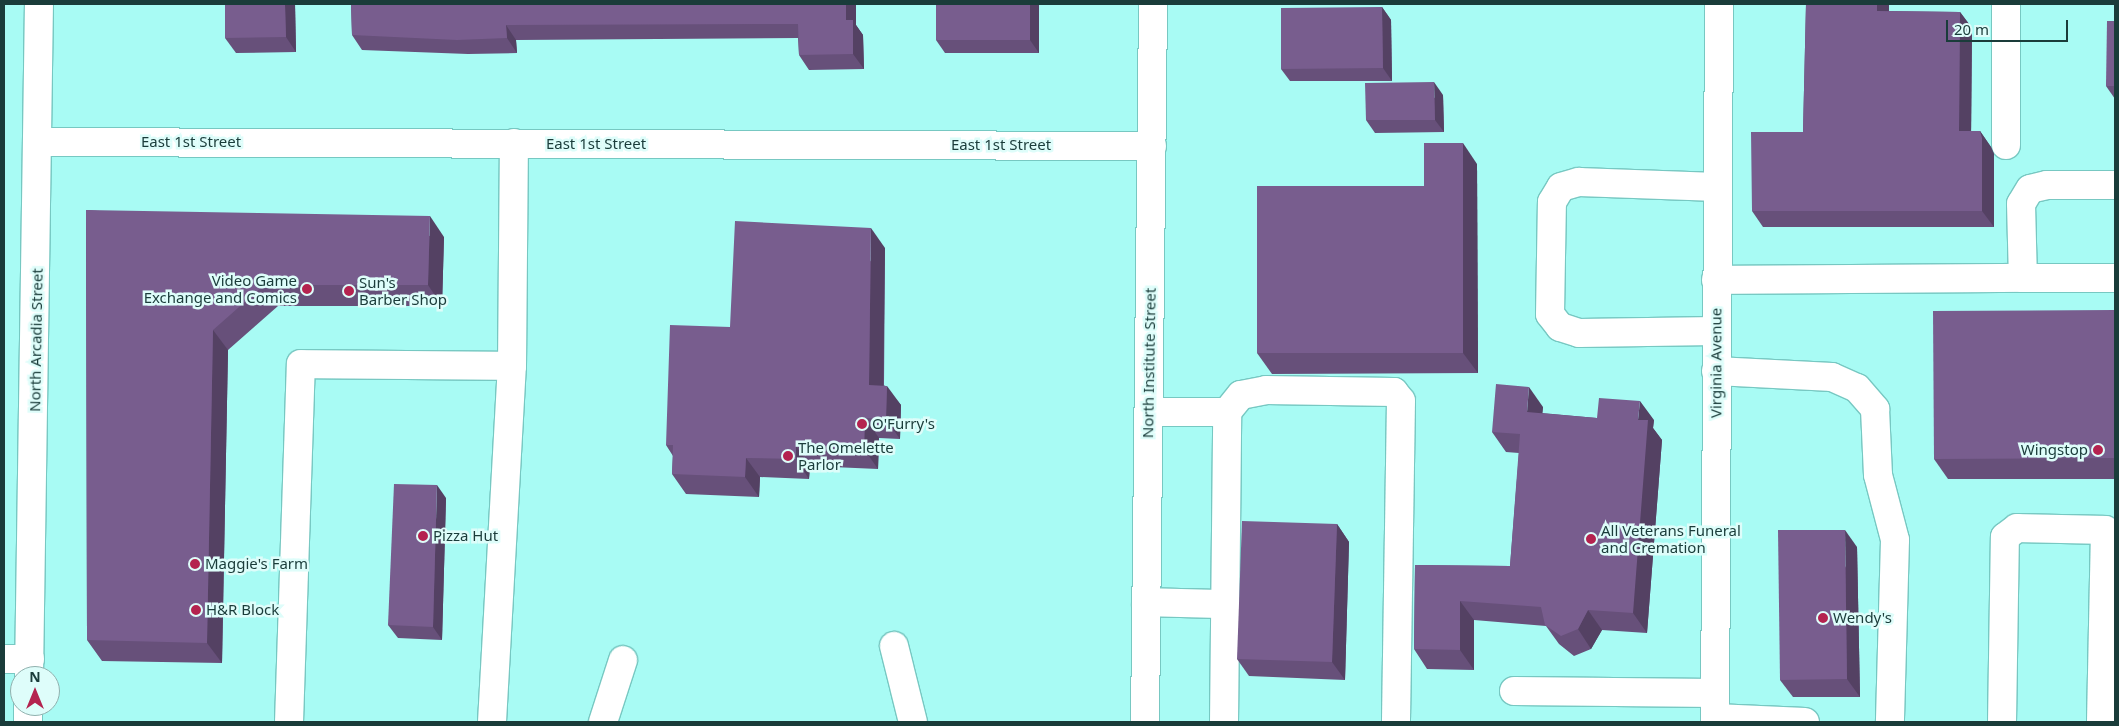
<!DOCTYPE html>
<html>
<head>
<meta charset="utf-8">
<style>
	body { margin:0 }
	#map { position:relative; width:2119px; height:726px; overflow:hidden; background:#a8fbf4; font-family:"Noto Sans",sans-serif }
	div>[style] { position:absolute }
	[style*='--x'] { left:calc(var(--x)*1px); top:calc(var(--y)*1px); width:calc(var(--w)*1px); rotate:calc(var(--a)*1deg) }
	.roads { filter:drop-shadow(1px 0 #77c8c2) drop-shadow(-1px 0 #77c8c2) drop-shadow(0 1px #77c8c2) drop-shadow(0 -1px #77c8c2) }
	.minor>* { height:28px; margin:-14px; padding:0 14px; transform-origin:14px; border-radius:14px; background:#fff }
	.wall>* { inset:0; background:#67507a }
	.shaded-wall>* { inset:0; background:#544163 }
	.building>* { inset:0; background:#785d8e }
	.dots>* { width:14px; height:14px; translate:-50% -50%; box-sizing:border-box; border:2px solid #defdfa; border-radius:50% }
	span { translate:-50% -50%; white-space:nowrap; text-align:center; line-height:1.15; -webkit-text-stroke:5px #defdfa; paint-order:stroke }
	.street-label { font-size:15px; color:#1a3c3a }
	.poi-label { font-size:15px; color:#1a3c3a }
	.right { translate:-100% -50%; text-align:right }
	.left { translate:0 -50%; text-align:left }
	.frame { position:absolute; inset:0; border:5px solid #1a3c3a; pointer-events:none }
	.north { position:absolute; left:10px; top:666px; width:50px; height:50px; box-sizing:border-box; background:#defdfa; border:1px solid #90b0ad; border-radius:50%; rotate:0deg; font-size:14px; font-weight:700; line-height:20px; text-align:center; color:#1a3c3a }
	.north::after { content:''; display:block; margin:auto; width:18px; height:22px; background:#b4234f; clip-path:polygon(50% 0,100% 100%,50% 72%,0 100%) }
	.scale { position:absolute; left:1946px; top:20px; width:122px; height:22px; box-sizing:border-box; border:2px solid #1a3c3a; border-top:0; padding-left:6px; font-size:15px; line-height:18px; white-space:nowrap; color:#1a3c3a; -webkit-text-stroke:4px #defdfa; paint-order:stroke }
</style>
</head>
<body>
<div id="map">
	<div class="roads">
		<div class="minor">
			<div style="--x:40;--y:142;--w:1112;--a:0.21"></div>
			<div style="--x:2006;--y:145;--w:141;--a:-90"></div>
			<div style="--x:2115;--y:185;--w:68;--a:180"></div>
			<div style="--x:2047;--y:185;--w:17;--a:167"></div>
			<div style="--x:2030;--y:189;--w:17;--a:121"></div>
			<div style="--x:2021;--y:204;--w:74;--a:88.5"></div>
			<div style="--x:2023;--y:278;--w:92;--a:0"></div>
			<div style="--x:1716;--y:280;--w:307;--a:-0.4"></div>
			<div style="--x:1716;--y:331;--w:137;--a:179.2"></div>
			<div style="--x:1579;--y:333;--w:20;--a:-162"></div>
			<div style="--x:1560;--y:327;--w:16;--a:-128"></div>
			<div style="--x:1550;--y:314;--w:112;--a:-89"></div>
			<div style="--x:1552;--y:202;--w:17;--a:-59"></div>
			<div style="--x:1561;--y:187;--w:19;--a:-16"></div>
			<div style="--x:1579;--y:182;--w:138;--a:2.1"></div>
			<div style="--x:1716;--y:371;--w:116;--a:3"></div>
			<div style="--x:1832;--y:377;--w:27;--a:24"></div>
			<div style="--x:1857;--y:388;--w:28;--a:49"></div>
			<div style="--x:1875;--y:409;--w:66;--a:87.4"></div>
			<div style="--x:1878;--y:475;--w:67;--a:75.3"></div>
			<div style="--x:1895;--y:540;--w:182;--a:91.6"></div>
			<div style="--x:1149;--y:412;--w:78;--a:0"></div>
			<div style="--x:1146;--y:602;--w:79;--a:1.5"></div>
			<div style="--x:894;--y:646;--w:78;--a:76"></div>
			<div style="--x:4;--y:659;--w:26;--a:0"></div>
			<div style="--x:29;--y:676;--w:672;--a:-89.15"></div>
			<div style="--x:1514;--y:691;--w:201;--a:0.6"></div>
			<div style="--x:1715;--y:718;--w:90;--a:2.5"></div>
			<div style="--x:28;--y:722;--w:16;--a:-90"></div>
			<div style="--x:289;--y:722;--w:358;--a:-88.1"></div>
			<div style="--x:301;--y:364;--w:211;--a:0.5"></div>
			<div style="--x:512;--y:366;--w:223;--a:-89.5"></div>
			<div style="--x:492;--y:722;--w:357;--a:-86.8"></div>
			<div style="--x:603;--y:722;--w:65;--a:-72.1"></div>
			<div style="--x:1145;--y:722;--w:718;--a:-89.36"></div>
			<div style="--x:1224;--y:722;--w:310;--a:-89.4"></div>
			<div style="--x:1227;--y:412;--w:22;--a:-51"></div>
			<div style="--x:1241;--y:395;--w:25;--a:-11"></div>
			<div style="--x:1266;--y:390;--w:128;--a:0.9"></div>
			<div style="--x:1394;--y:392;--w:11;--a:52"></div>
			<div style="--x:1401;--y:401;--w:321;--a:90.9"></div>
			<div style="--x:1715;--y:722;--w:718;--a:-89.68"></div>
			<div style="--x:2002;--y:722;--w:185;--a:-89.1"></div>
			<div style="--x:2005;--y:537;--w:15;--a:-37"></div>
			<div style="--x:2017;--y:528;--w:88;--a:1.3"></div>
			<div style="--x:2105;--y:530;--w:192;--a:91.2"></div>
		</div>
	</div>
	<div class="wall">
		<div style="clip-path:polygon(225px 4px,295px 4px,296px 52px,236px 53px,225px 38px)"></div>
		<div style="clip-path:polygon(351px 4px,856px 25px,863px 35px,864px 69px,809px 70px,799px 55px,798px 38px,516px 40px,517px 53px,468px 54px,362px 50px,352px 35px)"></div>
		<div style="clip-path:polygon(1039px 4px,1039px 53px,945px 53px,936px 40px)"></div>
		<div style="clip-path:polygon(1806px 4px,1889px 4px,1889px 11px,1960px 12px,1972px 28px,1971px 131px,1980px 131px,1991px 147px,1994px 154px,1994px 227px,1763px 227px,1752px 211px,1803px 132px)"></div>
		<div style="clip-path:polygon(1382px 7px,1391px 20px,1392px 81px,1290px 81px,1281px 69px)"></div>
		<div style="clip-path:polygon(2115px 21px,2115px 99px,2106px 86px)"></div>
		<div style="clip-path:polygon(1443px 95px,1444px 132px,1375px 133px,1366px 120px)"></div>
		<div style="clip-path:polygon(1477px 164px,1478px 373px,1272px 374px,1257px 353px,1424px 186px)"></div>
		<div style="clip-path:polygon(86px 210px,444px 237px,442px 306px,278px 306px,228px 350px,222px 663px,102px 661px,87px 640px)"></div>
		<div style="clip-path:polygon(885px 248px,884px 385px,901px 405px,900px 439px,879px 438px,878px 469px,810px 466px,809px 479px,760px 477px,759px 497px,686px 494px,672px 474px,673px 456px,666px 445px)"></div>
		<div style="clip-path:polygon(2115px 310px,2115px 479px,1948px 479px,1934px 459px)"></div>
		<div style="clip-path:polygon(1543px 407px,1542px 413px,1597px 418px,1654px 420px,1653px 428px,1662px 440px,1647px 633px,1602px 630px,1591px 649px,1574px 656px,1559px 644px,1546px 626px,1474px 620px,1474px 670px,1427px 669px,1414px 649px,1415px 565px,1510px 566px,1519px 453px,1506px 452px,1492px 432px)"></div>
		<div style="clip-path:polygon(446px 498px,442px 640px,398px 638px,388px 625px)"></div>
		<div style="clip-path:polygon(1337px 524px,1349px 542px,1345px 680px,1249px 676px,1237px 659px)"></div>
		<div style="clip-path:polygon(1857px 547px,1860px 697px,1793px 697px,1780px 680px)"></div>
	</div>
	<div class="shaded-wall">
		<div style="clip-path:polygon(285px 4px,295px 4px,296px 52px,286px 37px)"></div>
		<div style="clip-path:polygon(846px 4px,856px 4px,856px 25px,863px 35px,864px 69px,853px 54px,846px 20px)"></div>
		<div style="clip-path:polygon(1030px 4px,1039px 4px,1039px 53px,1030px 40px)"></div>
		<div style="clip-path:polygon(1877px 4px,1889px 4px,1888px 27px,1877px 11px)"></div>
		<div style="clip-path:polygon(1382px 7px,1391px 20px,1392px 81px,1383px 68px)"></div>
		<div style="clip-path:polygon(1960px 12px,1972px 28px,1971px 147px,1959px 131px)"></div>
		<div style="clip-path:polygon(506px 25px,516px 40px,517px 53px,507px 38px)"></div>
		<div style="clip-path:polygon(1434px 82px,1443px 95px,1444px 132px,1435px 120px)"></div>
		<div style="clip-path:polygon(1980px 131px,1991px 147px,1994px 154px,1994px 227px,1982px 211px)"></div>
		<div style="clip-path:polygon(1463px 143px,1477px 164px,1478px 373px,1463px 353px)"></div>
		<div style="clip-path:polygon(430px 216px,444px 237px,442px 306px,428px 285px)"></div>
		<div style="clip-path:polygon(871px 228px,885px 248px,883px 405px,869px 385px)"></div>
		<div style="clip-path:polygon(213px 330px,228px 350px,222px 663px,207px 643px)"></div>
		<div style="clip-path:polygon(887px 386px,901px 405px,900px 439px,886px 419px)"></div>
		<div style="clip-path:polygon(1529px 387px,1543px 407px,1541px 432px,1527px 412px)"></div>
		<div style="clip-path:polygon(1640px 401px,1654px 420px,1653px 428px,1662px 440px,1647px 633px,1633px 613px,1638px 420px)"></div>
		<div style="clip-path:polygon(865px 418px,879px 438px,878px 469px,864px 449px)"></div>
		<div style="clip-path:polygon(796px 446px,810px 466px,809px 479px,796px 459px)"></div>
		<div style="clip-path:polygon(746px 458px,760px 477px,759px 497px,745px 477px)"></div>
		<div style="clip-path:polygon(437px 485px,446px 498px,442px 640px,433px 627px)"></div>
		<div style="clip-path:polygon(1337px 524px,1349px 542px,1345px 680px,1332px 662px)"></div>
		<div style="clip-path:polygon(1845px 530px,1857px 547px,1860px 697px,1847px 679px)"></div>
		<div style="clip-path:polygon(1460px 601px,1474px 620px,1474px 670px,1460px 650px)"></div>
		<div style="clip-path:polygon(1588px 610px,1602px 630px,1591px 649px,1578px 629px)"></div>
	</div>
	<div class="building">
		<div style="clip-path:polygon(225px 4px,285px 4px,286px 37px,225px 38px)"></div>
		<div style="clip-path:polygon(351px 4px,846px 4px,846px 20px,853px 20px,853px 54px,799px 55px,798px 24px,506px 25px,507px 38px,457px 40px,352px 35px)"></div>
		<div style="clip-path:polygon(936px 4px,1030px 4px,1030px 40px,936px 40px)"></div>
		<div style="clip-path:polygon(1806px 4px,1877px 4px,1877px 11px,1960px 12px,1959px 131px,1980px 131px,1982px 138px,1982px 211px,1752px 211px,1751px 132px,1803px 132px)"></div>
		<div style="clip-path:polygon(1382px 7px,1383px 68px,1281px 69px,1281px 8px)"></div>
		<div style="clip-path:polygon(2107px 21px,2115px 21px,2115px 86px,2106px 86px)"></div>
		<div style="clip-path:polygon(1434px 82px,1435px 120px,1366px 120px,1365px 83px)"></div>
		<div style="clip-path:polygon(1424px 143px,1463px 143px,1463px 353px,1257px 353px,1257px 186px,1424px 186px)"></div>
		<div style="clip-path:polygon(86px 210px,430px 216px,428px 285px,264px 285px,213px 330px,207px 643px,87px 640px)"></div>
		<div style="clip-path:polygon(735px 221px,871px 228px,869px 385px,887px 386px,886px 419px,865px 418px,864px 449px,796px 446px,796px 459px,746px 458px,745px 477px,672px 474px,673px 445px,666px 445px,670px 325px,730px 327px)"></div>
		<div style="clip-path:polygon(2115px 310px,2115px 458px,1934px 459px,1933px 311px)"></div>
		<div style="clip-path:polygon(1496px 384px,1529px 387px,1527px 412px,1597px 418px,1599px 398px,1640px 401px,1638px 420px,1648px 420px,1633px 613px,1588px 610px,1578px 629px,1561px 636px,1545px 625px,1541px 607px,1460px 601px,1460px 650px,1414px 649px,1415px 565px,1510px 566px,1520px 434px,1492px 432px)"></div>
		<div style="clip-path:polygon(394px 484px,437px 485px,433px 627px,388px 625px)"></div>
		<div style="clip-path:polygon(1242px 521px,1337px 524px,1332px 662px,1237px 659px)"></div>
		<div style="clip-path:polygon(1778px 530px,1845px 530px,1847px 679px,1780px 680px)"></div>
	</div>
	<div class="dots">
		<div style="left:307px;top:289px;background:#b4234f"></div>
		<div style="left:349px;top:291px;background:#b4234f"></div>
		<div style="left:862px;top:424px;background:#b4234f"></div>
		<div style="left:2098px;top:450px;background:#b4234f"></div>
		<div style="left:788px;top:456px;background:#b4234f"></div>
		<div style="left:423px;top:536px;background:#b4234f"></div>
		<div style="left:1591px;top:539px;background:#b4234f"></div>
		<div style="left:195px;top:564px;background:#b4234f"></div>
		<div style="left:196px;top:610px;background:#b4234f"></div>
		<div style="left:1823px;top:618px;background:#b4234f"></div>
	</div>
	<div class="street-label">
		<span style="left:191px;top:142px">East 1st Street</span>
		<span style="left:596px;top:144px">East 1st Street</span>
		<span style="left:1001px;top:145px">East 1st Street</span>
		<span style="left:36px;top:340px;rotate:-89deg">North Arcadia Street</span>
		<span style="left:1149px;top:363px;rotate:-89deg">North Institute Street</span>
		<span style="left:1716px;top:363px;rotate:-90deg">Virginia Avenue</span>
	</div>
	<div class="poi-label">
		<span class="right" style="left:297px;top:289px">Video Game<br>Exchange and Comics</span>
		<span class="left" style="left:359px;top:291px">Sun's<br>Barber Shop</span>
		<span class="left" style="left:872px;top:424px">O'Furry's</span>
		<span class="left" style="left:798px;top:456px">The Omelette<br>Parlor</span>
		<span class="right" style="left:2088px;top:450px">Wingstop</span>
		<span class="left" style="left:1601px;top:539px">All Veterans Funeral<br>and Cremation</span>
		<span class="left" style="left:433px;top:536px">Pizza Hut</span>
		<span class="left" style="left:205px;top:564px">Maggie's Farm</span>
		<span class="left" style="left:206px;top:610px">H&amp;R Block</span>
		<span class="left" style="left:1833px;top:618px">Wendy's</span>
	</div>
	<div class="frame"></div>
	<div class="north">N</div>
	<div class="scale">20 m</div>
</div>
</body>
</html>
